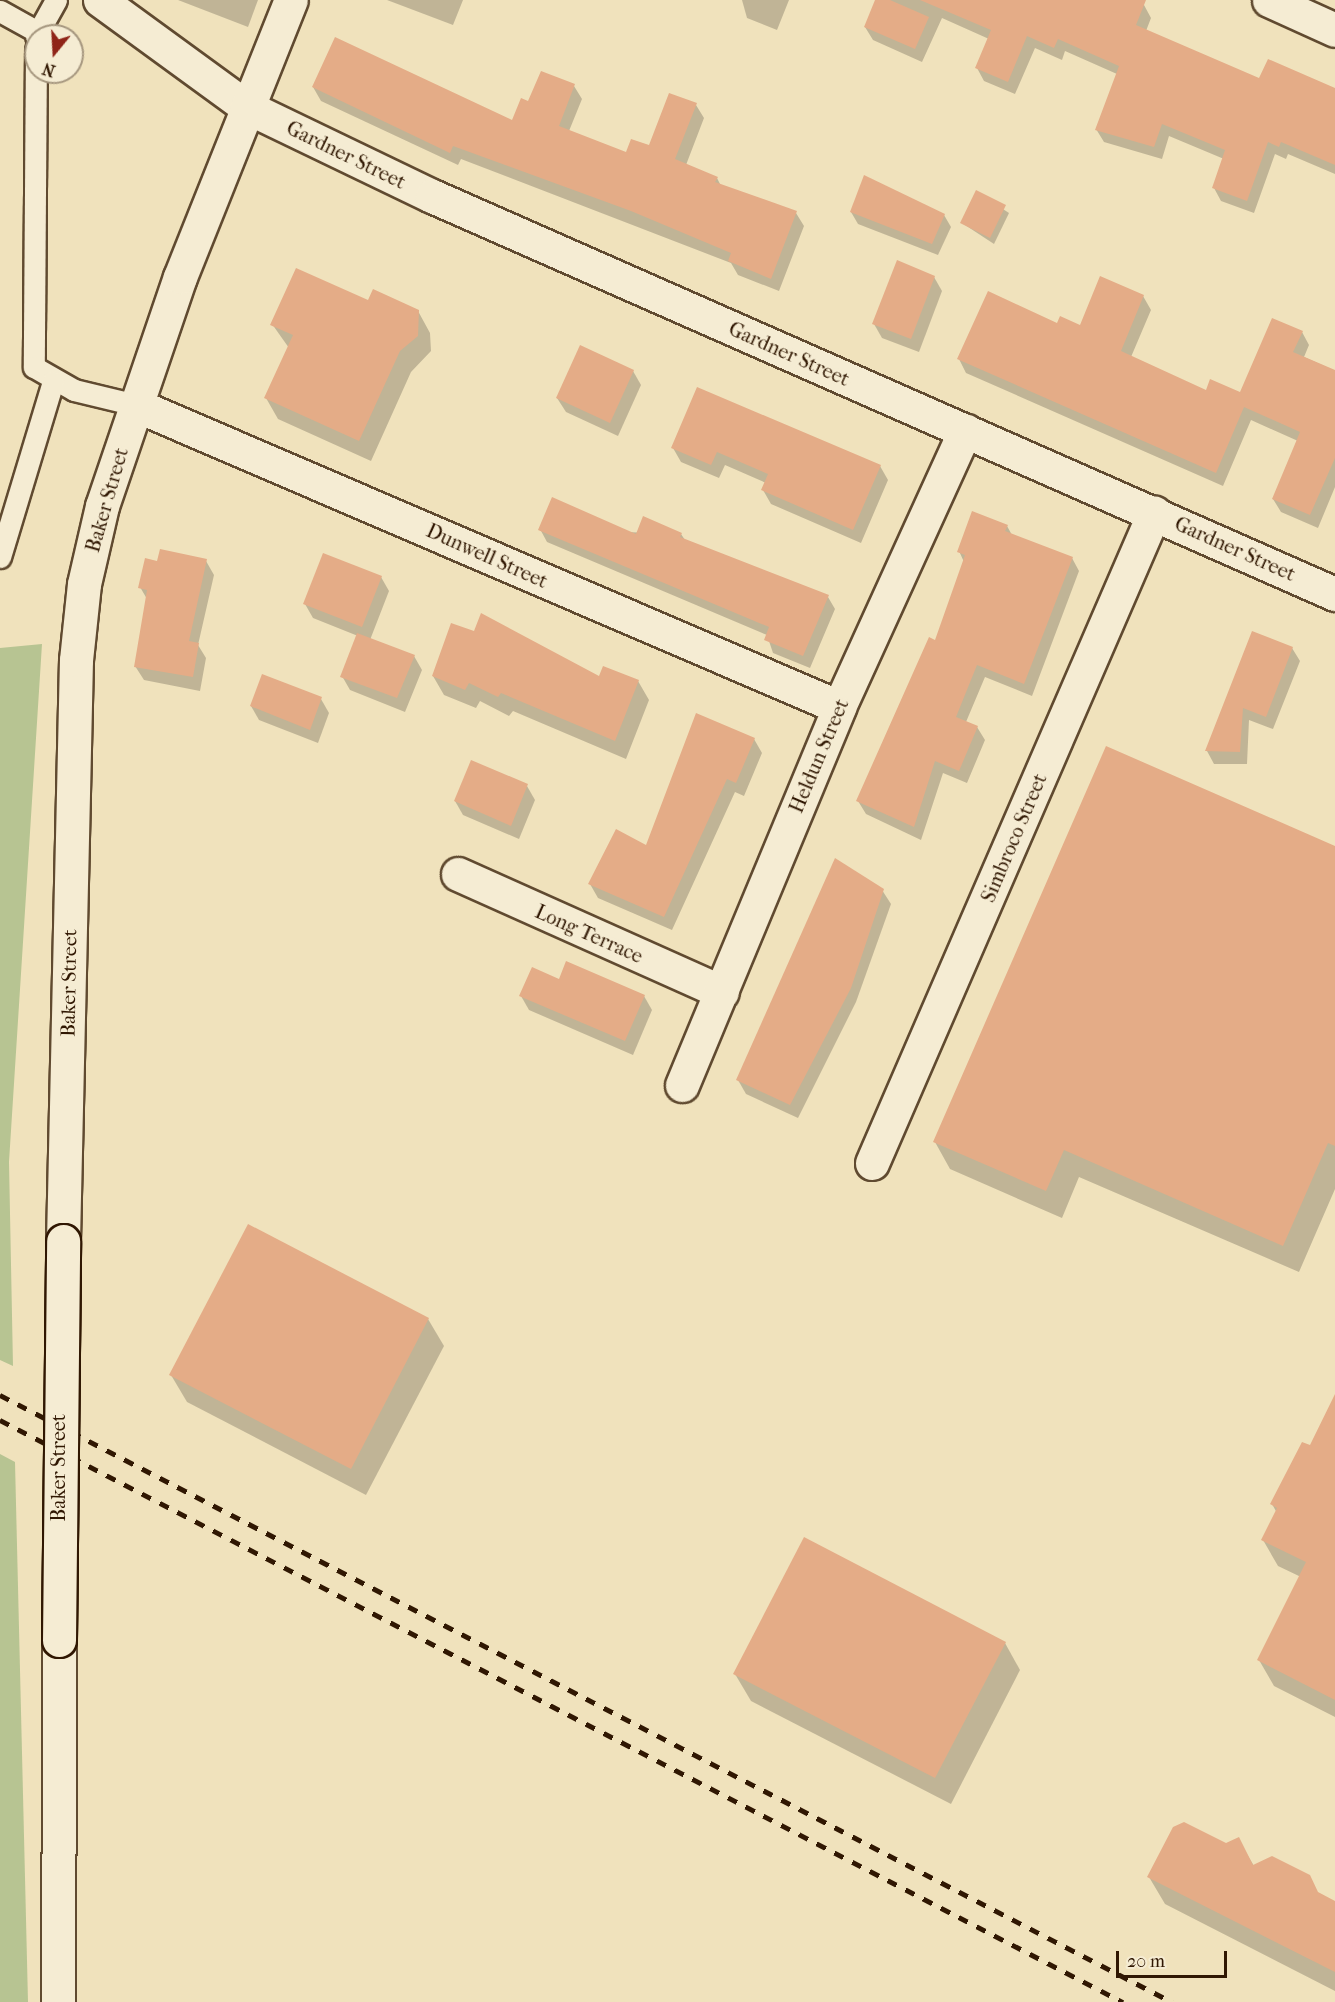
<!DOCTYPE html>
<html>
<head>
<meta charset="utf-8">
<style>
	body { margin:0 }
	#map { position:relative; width:1335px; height:2002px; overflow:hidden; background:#f0e2bc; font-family:"IM FELL French Canon",serif }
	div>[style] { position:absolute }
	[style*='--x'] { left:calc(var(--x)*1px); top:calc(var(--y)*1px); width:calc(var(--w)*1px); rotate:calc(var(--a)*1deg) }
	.green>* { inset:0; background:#b7c492 }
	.shadow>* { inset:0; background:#0003 }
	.building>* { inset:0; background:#e4ac87 }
	.roads { filter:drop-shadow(2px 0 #604a30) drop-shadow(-2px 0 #604a30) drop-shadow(0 2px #604a30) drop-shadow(0 -2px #604a30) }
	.lane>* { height:21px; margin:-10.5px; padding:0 10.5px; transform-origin:10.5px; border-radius:10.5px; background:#f5ecd3 }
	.street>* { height:33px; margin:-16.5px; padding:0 16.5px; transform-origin:16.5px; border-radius:16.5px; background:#f5ecd3 }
	.secondary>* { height:33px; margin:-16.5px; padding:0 16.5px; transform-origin:16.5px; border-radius:16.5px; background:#f5ecd3 }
	.rail>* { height:4.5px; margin-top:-2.25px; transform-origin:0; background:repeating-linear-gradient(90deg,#301702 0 10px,transparent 0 20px) }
	.bridges { filter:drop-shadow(2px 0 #301702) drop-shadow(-2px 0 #301702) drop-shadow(0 2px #301702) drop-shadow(0 -2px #301702) }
	.secondary-bridge>* { height:33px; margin:-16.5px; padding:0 16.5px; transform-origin:16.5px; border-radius:16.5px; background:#f5ecd3 }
	span { translate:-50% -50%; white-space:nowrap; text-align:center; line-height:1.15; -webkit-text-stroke:5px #f5ecd3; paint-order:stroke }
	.street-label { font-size:20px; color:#301702 }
	.north { position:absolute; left:24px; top:24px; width:60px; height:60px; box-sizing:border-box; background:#f5ecd3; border:2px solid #a6977f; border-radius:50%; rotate:198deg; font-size:16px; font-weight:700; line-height:24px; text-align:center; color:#301702 }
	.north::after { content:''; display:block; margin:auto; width:21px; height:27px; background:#8f2418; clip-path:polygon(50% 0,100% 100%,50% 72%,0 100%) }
	.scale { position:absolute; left:1116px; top:1951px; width:111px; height:27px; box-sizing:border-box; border:3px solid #301702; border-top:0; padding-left:8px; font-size:18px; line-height:21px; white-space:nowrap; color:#301702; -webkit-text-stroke:4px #f5ecd3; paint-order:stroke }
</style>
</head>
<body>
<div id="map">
	<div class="green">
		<div style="clip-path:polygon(42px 644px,9px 1162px,13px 1366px,0 1360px,0 648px)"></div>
		<div style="clip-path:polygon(0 1454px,15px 1462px,28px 2002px,0 2002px)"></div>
	</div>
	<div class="shadow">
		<div style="clip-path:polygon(178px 0,258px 0,248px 27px)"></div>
		<div style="clip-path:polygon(387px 0,463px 0,453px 25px)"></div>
		<div style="clip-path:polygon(742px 0,789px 0,777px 30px,747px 18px)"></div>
		<div style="clip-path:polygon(877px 0,1129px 0,1144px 5px,1151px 18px,1146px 31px,1335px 113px,1335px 174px,1288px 154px,1286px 159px,1275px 154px,1254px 213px,1221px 201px,1214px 188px,1224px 159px,1169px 136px,1162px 159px,1104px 142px,1096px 129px,1117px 74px,1065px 51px,1062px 60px,1035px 48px,1015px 94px,984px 81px,977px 68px,989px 39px,942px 18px,922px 62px,873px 40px,865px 27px)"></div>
		<div style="clip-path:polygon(574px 86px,582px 99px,569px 131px,627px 154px,649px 147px,696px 105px,704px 118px,686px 165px,717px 178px,721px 186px,796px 213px,804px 226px,779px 291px,738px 275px,731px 263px,461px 159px,458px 165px,321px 101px,313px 87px,513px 122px,529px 103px)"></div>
		<div style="clip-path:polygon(977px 192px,1009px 213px,994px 244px,962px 223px)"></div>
		<div style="clip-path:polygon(851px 212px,944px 215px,951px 227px,938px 255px,858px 224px)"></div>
		<div style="clip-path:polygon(934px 277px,942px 291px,919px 352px,882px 338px,874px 324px)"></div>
		<div style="clip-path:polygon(1143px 296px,1151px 310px,1131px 357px,1207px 392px,1241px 394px,1302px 332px,1309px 345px,1304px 357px,1335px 371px,1335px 487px,1318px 528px,1281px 512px,1273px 499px,1298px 441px,1251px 420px,1223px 486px,966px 373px,959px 359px,1058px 325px,1080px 327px)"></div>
		<div style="clip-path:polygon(368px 302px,418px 311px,430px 333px,431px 351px,411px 372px,371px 461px,278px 419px,266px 398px,289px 348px,272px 324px)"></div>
		<div style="clip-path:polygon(633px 371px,641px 385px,618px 436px,566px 412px,557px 398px)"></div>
		<div style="clip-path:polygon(673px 448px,880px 466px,888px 480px,861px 543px,771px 504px,763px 490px,766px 483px,725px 465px,719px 478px,681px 462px)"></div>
		<div style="clip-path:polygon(1007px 526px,1012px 535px,1072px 558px,1079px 571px,1032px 696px,985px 677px,966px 722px,977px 727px,985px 740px,967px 783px,943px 773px,921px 840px,866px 814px,858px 801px,936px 642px,964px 562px,959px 551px)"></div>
		<div style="clip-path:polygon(540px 529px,681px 534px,685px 540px,828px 597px,835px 609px,810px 668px,773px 653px,767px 635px,547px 542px)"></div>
		<div style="clip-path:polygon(206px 561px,214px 575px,198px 645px,206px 658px,200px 691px,144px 680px,135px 666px,147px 599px,140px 587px,158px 563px)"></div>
		<div style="clip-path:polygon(381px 577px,389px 591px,370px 640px,414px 656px,422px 670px,405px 712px,350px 690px,342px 676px,358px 636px,313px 618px,305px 604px)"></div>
		<div style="clip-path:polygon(475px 632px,599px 678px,638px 681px,649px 700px,626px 759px,513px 711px,509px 716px,480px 701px,476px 708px,444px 695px,433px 676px)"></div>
		<div style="clip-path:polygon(1253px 633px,1292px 648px,1300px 661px,1273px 729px,1249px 720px,1247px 764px,1214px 764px,1207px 751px)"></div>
		<div style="clip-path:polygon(321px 699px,329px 713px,318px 743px,259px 720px,251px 706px)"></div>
		<div style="clip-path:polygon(754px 739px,762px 753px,744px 796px,735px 792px,672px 930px,598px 898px,590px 884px,646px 847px)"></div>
		<div style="clip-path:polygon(472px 762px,527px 786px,535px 800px,519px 839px,463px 815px,455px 801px)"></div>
		<div style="clip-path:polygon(1335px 847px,1335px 1189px,1299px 1272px,1079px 1177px,1062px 1218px,950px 1169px,935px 1142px)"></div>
		<div style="clip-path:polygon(882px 890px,891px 904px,856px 1002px,798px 1118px,746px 1094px,738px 1080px)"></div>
		<div style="clip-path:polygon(559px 981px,644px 996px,652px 1010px,633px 1055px,529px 1010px,521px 996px)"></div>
		<div style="clip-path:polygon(428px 1319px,444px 1346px,366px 1495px,187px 1402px,171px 1375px)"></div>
		<div style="clip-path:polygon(1335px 1421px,1335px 1717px,1274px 1686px,1259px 1660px,1301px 1577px,1278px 1566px,1263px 1540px,1277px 1513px,1272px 1504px)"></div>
		<div style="clip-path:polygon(1005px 1643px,1020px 1670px,951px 1804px,751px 1701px,735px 1674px)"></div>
		<div style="clip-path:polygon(1238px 1839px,1254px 1866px,1335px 1902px,1335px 1991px,1165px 1904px,1149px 1877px)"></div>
	</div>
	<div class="building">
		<div style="clip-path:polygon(875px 0,890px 0,929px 17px,915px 49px,864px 27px)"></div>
		<div style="clip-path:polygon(920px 0,1146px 0,1136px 25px,1259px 78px,1268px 59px,1335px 88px,1335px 165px,1281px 142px,1279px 147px,1268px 142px,1247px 201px,1212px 188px,1225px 150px,1162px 124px,1154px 147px,1095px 130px,1119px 66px,1058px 39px,1054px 48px,1027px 36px,1008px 82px,975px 68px,991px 30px)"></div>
		<div style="clip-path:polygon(335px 37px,512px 120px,521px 98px,528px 101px,541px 71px,575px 84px,559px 126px,626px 152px,631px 139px,649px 145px,669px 93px,697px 103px,675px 159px,718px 177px,715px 182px,797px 211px,771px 279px,728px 261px,731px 253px,631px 211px,453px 146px,450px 153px,312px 87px)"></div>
		<div style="clip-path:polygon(864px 175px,945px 214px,932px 244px,850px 212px)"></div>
		<div style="clip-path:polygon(976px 190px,1006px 205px,990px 238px,960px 223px)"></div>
		<div style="clip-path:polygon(897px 260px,935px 276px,911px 339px,872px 324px)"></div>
		<div style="clip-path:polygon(296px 268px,368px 300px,373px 289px,419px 310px,418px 336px,400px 351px,359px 441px,264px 398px,293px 335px,270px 325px)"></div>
		<div style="clip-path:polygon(1100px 276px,1144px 295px,1121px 351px,1206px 390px,1210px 379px,1240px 392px,1272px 318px,1303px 331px,1293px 352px,1335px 370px,1335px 458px,1310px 515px,1272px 499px,1300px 432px,1244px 407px,1216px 473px,957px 359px,988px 291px,1057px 323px,1060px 316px,1080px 325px)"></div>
		<div style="clip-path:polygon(580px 345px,634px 370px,610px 423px,556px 398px)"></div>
		<div style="clip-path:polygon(697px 387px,881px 465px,853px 530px,761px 490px,768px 474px,717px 452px,711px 465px,671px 448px)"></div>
		<div style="clip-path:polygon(552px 497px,636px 534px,643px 516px,682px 533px,680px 537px,829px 595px,803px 656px,764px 640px,769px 627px,538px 530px)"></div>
		<div style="clip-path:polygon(972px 511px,1008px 525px,1005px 531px,1073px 557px,1024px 684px,977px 665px,956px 717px,978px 726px,959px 771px,935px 761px,914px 827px,856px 801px,929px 637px,935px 640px,965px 555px,957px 552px)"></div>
		<div style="clip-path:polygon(160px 549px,207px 559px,189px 641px,199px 643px,193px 677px,134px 667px,147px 590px,138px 588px,145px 558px,157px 561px)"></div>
		<div style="clip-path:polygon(323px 553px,382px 576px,362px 627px,303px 604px)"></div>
		<div style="clip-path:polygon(481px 613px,599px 676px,603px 666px,639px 680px,615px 741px,501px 693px,498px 697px,469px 683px,465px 690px,432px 676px,451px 623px,474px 631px)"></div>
		<div style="clip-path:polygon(1252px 631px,1293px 647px,1266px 717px,1243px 708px,1240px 752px,1205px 751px)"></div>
		<div style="clip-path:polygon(357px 633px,415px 655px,397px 698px,340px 677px)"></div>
		<div style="clip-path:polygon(262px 674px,322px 697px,310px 730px,250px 706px)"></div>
		<div style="clip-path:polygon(696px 713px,755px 738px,736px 783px,727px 779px,664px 917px,588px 884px,616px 829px,646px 845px)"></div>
		<div style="clip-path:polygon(1106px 746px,1335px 846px,1335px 1146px,1328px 1143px,1283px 1246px,1064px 1150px,1046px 1191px,933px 1142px)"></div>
		<div style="clip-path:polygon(471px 760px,528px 784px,511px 826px,454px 801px)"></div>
		<div style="clip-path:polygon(835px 858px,884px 889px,851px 988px,790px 1105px,736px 1080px)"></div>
		<div style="clip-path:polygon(566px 961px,645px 995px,625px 1041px,519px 996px,532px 967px,559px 979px)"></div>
		<div style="clip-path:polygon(248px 1224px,429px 1318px,351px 1469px,169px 1375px)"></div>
		<div style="clip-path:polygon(1335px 1394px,1335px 1700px,1257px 1660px,1306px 1562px,1261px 1540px,1277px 1508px,1270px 1504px,1302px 1442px,1310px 1445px)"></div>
		<div style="clip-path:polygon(804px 1537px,1006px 1642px,935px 1778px,733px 1674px)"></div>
		<div style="clip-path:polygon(1184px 1822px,1226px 1843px,1239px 1837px,1253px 1865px,1272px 1856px,1310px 1875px,1318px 1892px,1335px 1901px,1335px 1972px,1147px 1877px,1173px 1827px)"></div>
	</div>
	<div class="roads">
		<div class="lane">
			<div style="--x:0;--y:11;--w:41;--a:29.1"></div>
			<div style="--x:36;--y:36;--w:41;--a:-60.9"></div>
			<div style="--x:36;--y:49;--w:318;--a:90.4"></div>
			<div style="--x:34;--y:367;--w:46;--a:29.9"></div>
			<div style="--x:74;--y:390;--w:64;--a:13.6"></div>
			<div style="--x:0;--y:557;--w:183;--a:-73.2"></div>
		</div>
		<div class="street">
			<div style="--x:100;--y:0;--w:182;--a:36.1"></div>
			<div style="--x:247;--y:107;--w:205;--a:25.7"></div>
			<div style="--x:432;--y:196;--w:987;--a:23.79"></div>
			<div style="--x:1269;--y:0;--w:72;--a:24.4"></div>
			<div style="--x:136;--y:405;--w:765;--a:23.25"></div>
			<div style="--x:458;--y:874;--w:289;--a:24.1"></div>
			<div style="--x:682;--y:1085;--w:409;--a:-67.4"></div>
			<div style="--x:839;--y:707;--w:304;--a:-65.5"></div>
			<div style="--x:872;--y:1163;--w:709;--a:-66.55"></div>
		</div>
		<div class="secondary">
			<div style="--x:63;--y:1241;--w:581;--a:-88.72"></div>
			<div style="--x:76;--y:660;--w:76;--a:-84"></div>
			<div style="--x:84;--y:584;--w:80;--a:-77"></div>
			<div style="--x:102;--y:506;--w:242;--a:-71.2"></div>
			<div style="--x:180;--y:277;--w:298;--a:-68.2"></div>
			<div style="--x:58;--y:2002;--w:362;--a:-89.8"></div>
		</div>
	</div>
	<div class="rail">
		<div style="--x:0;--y:1395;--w:1320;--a:27.38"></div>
		<div style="--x:0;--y:1420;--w:1265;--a:27.4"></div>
	</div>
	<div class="bridges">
		<div class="secondary-bridge">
			<div style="--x:59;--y:1640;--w:399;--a:-89.4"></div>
		</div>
	</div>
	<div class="street-label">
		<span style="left:346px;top:155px;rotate:26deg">Gardner Street</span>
		<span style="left:789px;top:354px;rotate:24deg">Gardner Street</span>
		<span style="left:107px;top:500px;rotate:-74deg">Baker Street</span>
		<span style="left:1235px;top:549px;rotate:24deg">Gardner Street</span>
		<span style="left:487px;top:556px;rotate:24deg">Dunwell Street</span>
		<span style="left:819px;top:756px;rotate:-67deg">Heldun Street</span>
		<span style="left:1014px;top:838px;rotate:-67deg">Simbroco Street</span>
		<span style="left:589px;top:934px;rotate:24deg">Long Terrace</span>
		<span style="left:69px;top:983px;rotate:-89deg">Baker Street</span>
		<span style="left:58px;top:1468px;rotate:-90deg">Baker Street</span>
	</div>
	<div class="north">N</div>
	<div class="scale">20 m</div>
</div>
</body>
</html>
